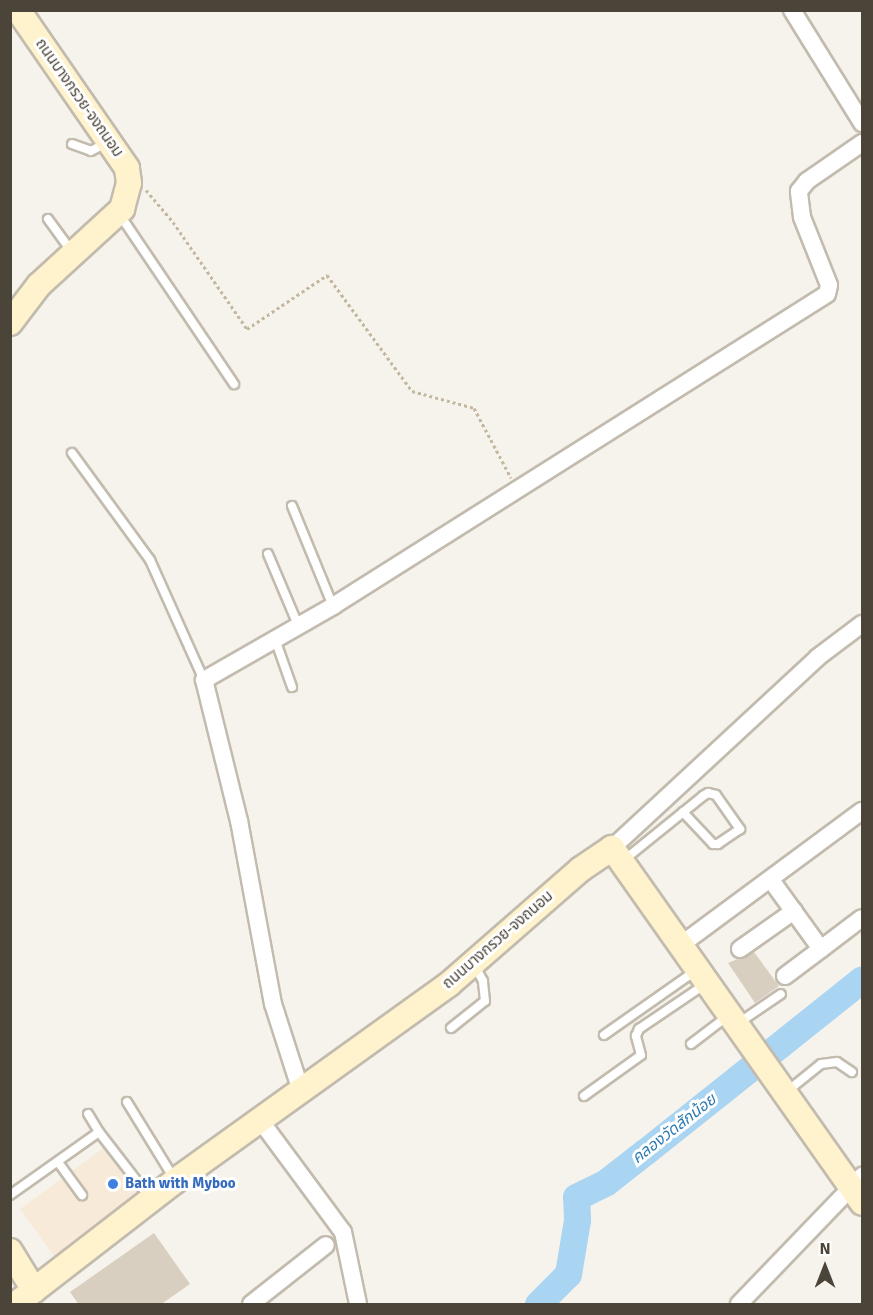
<!DOCTYPE html>
<html>
<head>
<meta charset="utf-8">
<style>
  body { margin:0 }
  #map { position:relative; width:873px; height:1315px; overflow:hidden; background:#f6f3ec; font-family:Signika,"Noto Sans Thai",sans-serif }
  div>[style] { position:absolute }
  .commercial>* { inset:0; background:#f7ead8 }
  .river>* { height:27px; margin:-13.5px; padding:0 13.5px; transform-origin:13.5px; border-radius:13.5px; background:#a9d4f2 }
  .building>* { inset:0; background:#d8cfc1 }
  .path>* { height:3px; margin-top:-1.5px; transform-origin:0; background:repeating-linear-gradient(90deg,#c4b79f 0 3px,transparent 0 6px) }
  .roads { filter:drop-shadow(2px 0 #c2bbae) drop-shadow(-2px 0 #c2bbae) drop-shadow(0 2px #c2bbae) drop-shadow(0 -2px #c2bbae) }
  .lane>* { height:8px; margin:-4px; padding:0 4px; transform-origin:4px; border-radius:4px; background:#fff }
  .street>* { height:16px; margin:-8px; padding:0 8px; transform-origin:8px; border-radius:8px; background:#fff }
  .secondary>* { height:24px; margin:-12px; padding:0 12px; transform-origin:12px; border-radius:12px; background:#fff3cd }
  .dots>* { width:16px; height:16px; translate:-50% -50%; box-sizing:border-box; border:3px solid #fff; border-radius:50% }
  span { translate:-50% -50%; white-space:nowrap; text-align:center; line-height:1.15; -webkit-text-stroke:6px #fff; paint-order:stroke }
  .street-label { font-size:15px; color:#4b4439 }
  .shop-label { font-size:15px; color:#366cbe; font-weight:700 }
  .left { translate:0 -50%; text-align:left }
  .water-label { font-size:16px; color:#2e7ab2; font-style:italic }
  .frame { position:absolute; inset:0; border:12px solid #4b4439; pointer-events:none }
  .north { position:absolute; left:795px; top:1237px; width:60px; height:60px; -webkit-text-stroke:4px #fff; paint-order:stroke; rotate:0deg; font-size:16px; font-weight:700; line-height:24px; text-align:center; color:#4b4439 }
  .north::after { content:''; display:block; margin:auto; width:21px; height:27px; background:#4b4439; clip-path:polygon(50% 0,100% 100%,50% 72%,0 100%) }
</style>
</head>
<body>
<div id="map">
  <div class="commercial">
    <div style="clip-path:polygon(105px 1147px,145px 1195px,56px 1259px,20px 1209px)"></div>
  </div>
  <div class="river">
    <div style="left:538px;top:1304px;width:42px;rotate:-45deg"></div>
    <div style="left:568px;top:1274px;width:55px;rotate:-80.5deg"></div>
    <div style="left:577px;top:1220px;width:23px;rotate:-92deg"></div>
    <div style="left:576px;top:1197px;width:32px;rotate:-26deg"></div>
    <div style="left:605px;top:1183px;width:52px;rotate:-38deg"></div>
    <div style="left:646px;top:1151px;width:276px;rotate:-38.5deg"></div>
  </div>
  <div class="building">
    <div style="clip-path:polygon(754px 952px,779px 986px,755px 1003px,728px 963px)"></div>
    <div style="clip-path:polygon(154px 1233px,190px 1284px,160px 1305px,79px 1305px,70px 1292px)"></div>
  </div>
  <div class="path">
    <div style="left:146px;top:190px;width:42px;rotate:49.8deg"></div>
    <div style="left:173px;top:222px;width:130px;rotate:55.3deg"></div>
    <div style="left:247px;top:329px;width:97px;rotate:-34deg"></div>
    <div style="left:327px;top:275px;width:144px;rotate:53.8deg"></div>
    <div style="left:412px;top:391px;width:64px;rotate:15.3deg"></div>
    <div style="left:474px;top:408px;width:79px;rotate:62.1deg"></div>
  </div>
  <div class="roads">
    <div class="lane">
      <div style="left:72px;top:144px;width:20px;rotate:20deg"></div>
      <div style="left:91px;top:151px;width:19px;rotate:-28deg"></div>
      <div style="left:120px;top:215px;width:204px;rotate:56deg"></div>
      <div style="left:48px;top:219px;width:41px;rotate:54deg"></div>
      <div style="left:72px;top:453px;width:132px;rotate:53.9deg"></div>
      <div style="left:150px;top:560px;width:132px;rotate:65.8deg"></div>
      <div style="left:292px;top:506px;width:108px;rotate:67.7deg"></div>
      <div style="left:268px;top:554px;width:77px;rotate:67.1deg"></div>
      <div style="left:275px;top:639px;width:51px;rotate:70.5deg"></div>
      <div style="left:624px;top:860px;width:102px;rotate:-39deg"></div>
      <div style="left:703px;top:796px;width:6px;rotate:-31deg"></div>
      <div style="left:708px;top:793px;width:8px;rotate:14deg"></div>
      <div style="left:716px;top:795px;width:42px;rotate:54.8deg"></div>
      <div style="left:740px;top:829px;width:27px;rotate:146deg"></div>
      <div style="left:718px;top:844px;width:5px;rotate:180deg"></div>
      <div style="left:713px;top:844px;width:44px;rotate:-133.2deg"></div>
      <div style="left:737px;top:1024px;width:53px;rotate:-34.3deg"></div>
      <div style="left:451px;top:1028px;width:43px;rotate:-38.5deg"></div>
      <div style="left:485px;top:1001px;width:20px;rotate:-96deg"></div>
      <div style="left:483px;top:981px;width:18px;rotate:-119deg"></div>
      <div style="left:604px;top:1035px;width:111px;rotate:-35.1deg"></div>
      <div style="left:691px;top:1044px;width:48px;rotate:-37.3deg"></div>
      <div style="left:785px;top:1093px;width:46px;rotate:-38.9deg"></div>
      <div style="left:821px;top:1064px;width:16px;rotate:-7deg"></div>
      <div style="left:837px;top:1062px;width:18px;rotate:34deg"></div>
      <div style="left:584px;top:1096px;width:70px;rotate:-35.7deg"></div>
      <div style="left:641px;top:1055px;width:20px;rotate:-105deg"></div>
      <div style="left:636px;top:1036px;width:8px;rotate:-67deg"></div>
      <div style="left:639px;top:1029px;width:78px;rotate:-34.1deg"></div>
      <div style="left:127px;top:1102px;width:92px;rotate:58.4deg"></div>
      <div style="left:99px;top:1132px;width:83px;rotate:52.3deg"></div>
      <div style="left:58px;top:1162px;width:41px;rotate:54deg"></div>
      <div style="left:10px;top:1195px;width:109px;rotate:-35.3deg"></div>
      <div style="left:99px;top:1132px;width:21px;rotate:-121deg"></div>
    </div>
    <div class="street">
      <div style="left:792px;top:10px;width:133px;rotate:58.2deg"></div>
      <div style="left:612px;top:848px;width:281px;rotate:-42.8deg"></div>
      <div style="left:818px;top:657px;width:55px;rotate:-36.9deg"></div>
      <div style="left:771px;top:880px;width:85px;rotate:54.1deg"></div>
      <div style="left:821px;top:949px;width:51px;rotate:-37.1deg"></div>
      <div style="left:682px;top:944px;width:224px;rotate:-36.5deg"></div>
      <div style="left:740px;top:949px;width:66px;rotate:-35.1deg"></div>
      <div style="left:785px;top:976px;width:45px;rotate:-36.9deg"></div>
      <div style="left:301px;top:1091px;width:91px;rotate:-107.8deg"></div>
      <div style="left:273px;top:1004px;width:186px;rotate:-100.5deg"></div>
      <div style="left:239px;top:821px;width:145px;rotate:-103.9deg"></div>
      <div style="left:204px;top:680px;width:149px;rotate:-29.8deg"></div>
      <div style="left:333px;top:606px;width:584px;rotate:-32.28deg"></div>
      <div style="left:827px;top:294px;width:9px;rotate:-77deg"></div>
      <div style="left:829px;top:285px;width:73px;rotate:-111.7deg"></div>
      <div style="left:802px;top:217px;width:26px;rotate:-97deg"></div>
      <div style="left:799px;top:191px;width:13px;rotate:-51deg"></div>
      <div style="left:807px;top:181px;width:67px;rotate:-34.6deg"></div>
      <div style="left:260px;top:1120px;width:139px;rotate:53.5deg"></div>
      <div style="left:343px;top:1232px;width:74px;rotate:78.2deg"></div>
      <div style="left:251px;top:1304px;width:95px;rotate:-38.2deg"></div>
      <div style="left:739px;top:1304px;width:178px;rotate:-46.1deg"></div>
    </div>
    <div class="secondary">
      <div style="left:10px;top:323px;width:48px;rotate:-52.7deg"></div>
      <div style="left:39px;top:285px;width:113px;rotate:-42.5deg"></div>
      <div style="left:122px;top:209px;width:27px;rotate:-75deg"></div>
      <div style="left:129px;top:183px;width:15px;rotate:-98deg"></div>
      <div style="left:127px;top:168px;width:192px;rotate:-124.6deg"></div>
      <div style="left:10px;top:1251px;width:46px;rotate:58.4deg"></div>
      <div style="left:16px;top:1304px;width:201px;rotate:-37.7deg"></div>
      <div style="left:175px;top:1181px;width:336px;rotate:-35.7deg"></div>
      <div style="left:448px;top:985px;width:176px;rotate:-41.1deg"></div>
      <div style="left:581px;top:869px;width:37px;rotate:-34deg"></div>
      <div style="left:612px;top:848px;width:434px;rotate:54.8deg"></div>
    </div>
  </div>
  <div class="dots">
    <div style="left:113px;top:1184px;background:#3f7fe0"></div>
  </div>
  <div class="street-label">
    <span style="left:79px;top:98px;rotate:55deg">ถนนบางกรวย-จงถนอม</span>
    <span style="left:498px;top:940px;rotate:-41deg">ถนนบางกรวย-จงถนอม</span>
  </div>
  <div class="shop-label">
    <span class="left" style="left:125px;top:1184px">Bath with Myboo</span>
  </div>
  <div class="water-label">
    <span style="left:674px;top:1129px;rotate:-38deg">คลองวัดสักน้อย</span>
  </div>
  <div class="frame"></div>
  <div class="north">N</div>
</div>
</body>
</html>
